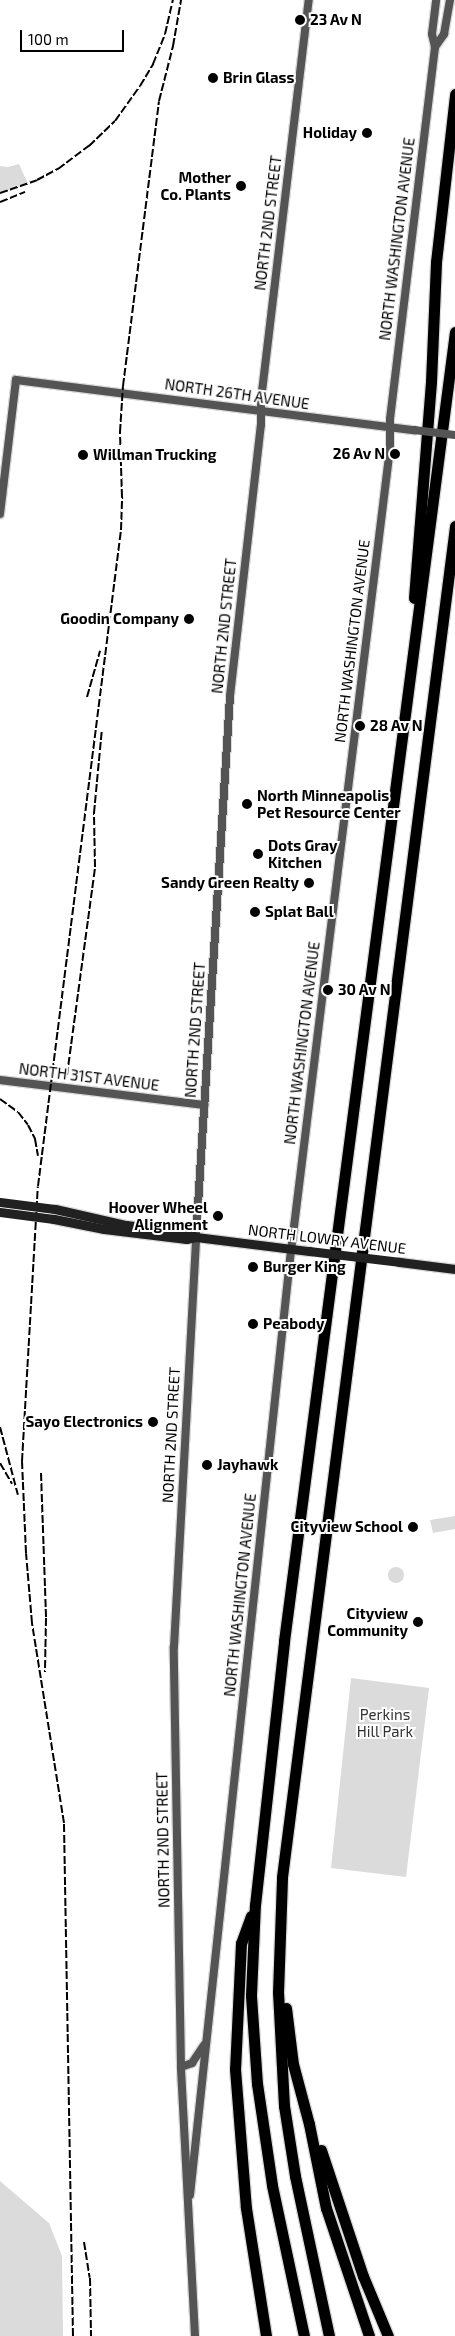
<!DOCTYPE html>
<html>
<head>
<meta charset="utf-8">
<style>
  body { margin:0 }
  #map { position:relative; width:455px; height:2336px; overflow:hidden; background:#fff; font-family:"Exo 2",sans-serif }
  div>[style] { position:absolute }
  .green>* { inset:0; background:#dbdbdb }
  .round { border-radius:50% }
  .roads { filter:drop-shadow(1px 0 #dbdbdb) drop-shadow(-1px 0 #dbdbdb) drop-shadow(0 1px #dbdbdb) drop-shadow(0 -1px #dbdbdb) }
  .tertiary>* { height:8px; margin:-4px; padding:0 4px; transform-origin:4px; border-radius:4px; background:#545454 }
  .secondary>* { height:9px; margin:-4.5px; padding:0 4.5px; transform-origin:4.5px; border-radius:4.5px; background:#212121 }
  .motorway>* { height:11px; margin:-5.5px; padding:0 5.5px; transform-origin:5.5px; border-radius:5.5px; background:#000 }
  .rail>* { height:2px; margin-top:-1px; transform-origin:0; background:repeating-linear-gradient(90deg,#000 0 8px,transparent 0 10.5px) }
  .tertiary-bridge>* { height:8px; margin:-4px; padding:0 4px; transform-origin:4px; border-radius:4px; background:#545454 }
  .secondary-bridge>* { height:9px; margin:-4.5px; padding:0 4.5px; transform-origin:4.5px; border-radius:4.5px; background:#212121 }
  .dots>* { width:14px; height:14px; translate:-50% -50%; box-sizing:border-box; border:2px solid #fff; border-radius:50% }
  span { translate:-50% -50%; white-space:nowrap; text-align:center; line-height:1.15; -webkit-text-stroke:4px #fff; paint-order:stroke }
  .poi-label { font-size:15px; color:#000; font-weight:700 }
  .left { translate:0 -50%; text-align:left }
  .right { translate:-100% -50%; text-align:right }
  .street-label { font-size:15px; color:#000 }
  .park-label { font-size:15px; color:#323232 }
  .scale { position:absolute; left:20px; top:30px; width:104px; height:22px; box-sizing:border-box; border:2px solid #000; border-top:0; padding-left:6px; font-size:15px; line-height:18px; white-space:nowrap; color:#000; -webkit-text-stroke:4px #fff; paint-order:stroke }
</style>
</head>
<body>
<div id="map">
  <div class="green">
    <div style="clip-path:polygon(19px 164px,28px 184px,0 193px,0 166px,8px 167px)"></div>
    <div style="clip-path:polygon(455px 1516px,455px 1529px,433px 1533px,430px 1520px)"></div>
    <div class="round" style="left:388px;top:1567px;width:16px;height:16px"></div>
    <div style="clip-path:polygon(351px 1678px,429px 1688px,406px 1877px,331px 1868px)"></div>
    <div style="clip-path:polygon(0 2181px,49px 2223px,62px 2256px,63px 2336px,0 2336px)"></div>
  </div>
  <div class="roads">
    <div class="tertiary">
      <div style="left:435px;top:47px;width:16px;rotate:-55deg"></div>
      <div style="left:444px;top:34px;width:35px;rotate:-80deg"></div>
      <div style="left:0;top:514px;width:135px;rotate:-83.2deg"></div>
      <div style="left:16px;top:380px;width:401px;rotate:7.2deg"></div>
      <div style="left:0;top:1080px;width:206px;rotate:7deg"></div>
      <div style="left:181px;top:2067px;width:12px;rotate:-20deg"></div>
      <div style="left:192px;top:2063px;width:22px;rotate:-56deg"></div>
      <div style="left:190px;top:2195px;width:941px;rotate:-83.9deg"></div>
      <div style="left:290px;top:1259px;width:817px;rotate:-82.97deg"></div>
      <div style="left:390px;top:448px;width:29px;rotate:-90deg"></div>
      <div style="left:390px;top:419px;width:375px;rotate:-83.1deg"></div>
      <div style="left:435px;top:47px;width:13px;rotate:-103deg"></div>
      <div style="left:432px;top:34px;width:34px;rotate:-83deg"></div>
      <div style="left:195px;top:2336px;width:269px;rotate:-93deg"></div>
      <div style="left:181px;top:2067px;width:420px;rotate:-91deg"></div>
      <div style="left:174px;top:1647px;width:411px;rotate:-86.9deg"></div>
      <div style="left:196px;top:1237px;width:542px;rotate:-86.4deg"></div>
      <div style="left:230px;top:696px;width:273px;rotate:-83.5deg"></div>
      <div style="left:261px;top:425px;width:25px;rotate:-90deg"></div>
      <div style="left:261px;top:400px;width:403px;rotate:-83.2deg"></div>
    </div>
    <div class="secondary">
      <div style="left:55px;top:1209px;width:73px;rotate:12.7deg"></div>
      <div style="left:126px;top:1225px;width:60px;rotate:6.7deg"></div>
      <div style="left:186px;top:1232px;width:11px;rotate:27deg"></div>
      <div style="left:196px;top:1237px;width:114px;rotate:7.1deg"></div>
      <div style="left:54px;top:1219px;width:51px;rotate:11.3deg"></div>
      <div style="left:104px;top:1229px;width:83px;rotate:7deg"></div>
      <div style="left:186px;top:1239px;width:10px;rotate:-11deg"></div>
      <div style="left:400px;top:1262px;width:55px;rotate:7.3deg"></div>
    </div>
    <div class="motorway">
      <div style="left:414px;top:598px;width:217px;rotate:-85.5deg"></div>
      <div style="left:431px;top:382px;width:120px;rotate:-87.6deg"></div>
      <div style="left:436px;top:262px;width:169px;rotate:-83.5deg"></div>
      <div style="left:251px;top:1916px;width:29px;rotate:110deg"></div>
      <div style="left:241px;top:1943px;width:126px;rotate:92.7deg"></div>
      <div style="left:235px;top:2069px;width:139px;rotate:85.5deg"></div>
      <div style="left:246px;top:2208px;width:130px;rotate:81.1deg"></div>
      <div style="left:286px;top:2008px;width:56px;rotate:82.9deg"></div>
      <div style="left:293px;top:2064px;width:62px;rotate:75.1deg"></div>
      <div style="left:309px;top:2124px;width:86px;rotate:78.6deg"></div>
      <div style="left:326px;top:2208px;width:135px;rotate:71.4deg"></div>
      <div style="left:321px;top:2150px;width:133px;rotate:71.6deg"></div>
      <div style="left:363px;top:2276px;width:65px;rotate:67.4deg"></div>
      <div style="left:304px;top:2336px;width:154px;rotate:-102deg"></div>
      <div style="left:272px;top:2185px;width:102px;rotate:-98.4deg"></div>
      <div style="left:257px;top:2084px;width:89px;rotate:-93.9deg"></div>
      <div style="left:251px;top:1995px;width:90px;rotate:-87.5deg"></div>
      <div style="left:255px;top:1905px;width:266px;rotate:-83.7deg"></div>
      <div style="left:284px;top:1641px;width:1320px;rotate:-82.56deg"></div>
      <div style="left:329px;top:2336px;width:164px;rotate:-102deg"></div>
      <div style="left:295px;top:2176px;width:71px;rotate:-98.9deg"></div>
      <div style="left:284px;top:2106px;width:113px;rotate:-93deg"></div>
      <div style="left:278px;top:1993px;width:116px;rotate:-88deg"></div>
      <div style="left:282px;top:1877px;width:1362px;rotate:-82.7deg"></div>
    </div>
  </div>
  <div class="rail">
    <div style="left:0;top:193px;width:39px;rotate:-19deg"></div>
    <div style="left:37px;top:180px;width:24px;rotate:-28deg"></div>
    <div style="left:58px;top:169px;width:39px;rotate:-37deg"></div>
    <div style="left:89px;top:146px;width:36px;rotate:-44deg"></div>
    <div style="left:115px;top:121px;width:43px;rotate:-54.5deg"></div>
    <div style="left:140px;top:86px;width:26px;rotate:-59deg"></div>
    <div style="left:153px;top:64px;width:32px;rotate:-68deg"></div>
    <div style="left:165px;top:34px;width:35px;rotate:-77deg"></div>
    <div style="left:0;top:202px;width:27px;rotate:-22deg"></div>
    <div style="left:87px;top:697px;width:48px;rotate:-74.2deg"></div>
    <div style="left:67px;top:1075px;width:210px;rotate:-82.3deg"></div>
    <div style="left:95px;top:867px;width:54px;rotate:-91.1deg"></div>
    <div style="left:94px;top:813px;width:84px;rotate:-84.6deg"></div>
    <div style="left:0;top:1099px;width:22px;rotate:36deg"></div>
    <div style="left:18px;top:1112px;width:16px;rotate:52deg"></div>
    <div style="left:28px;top:1125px;width:16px;rotate:63deg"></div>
    <div style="left:35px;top:1139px;width:17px;rotate:80deg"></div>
    <div style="left:0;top:1427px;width:70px;rotate:75.2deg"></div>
    <div style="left:0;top:1463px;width:24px;rotate:60deg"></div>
    <div style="left:41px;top:1473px;width:145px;rotate:88deg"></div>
    <div style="left:46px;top:1618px;width:54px;rotate:91.1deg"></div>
    <div style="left:84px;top:2242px;width:36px;rotate:81deg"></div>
    <div style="left:90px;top:2278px;width:58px;rotate:89deg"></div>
    <div style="left:73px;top:2336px;width:513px;rotate:-91.01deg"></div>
    <div style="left:64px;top:1823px;width:203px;rotate:-99.1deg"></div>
    <div style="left:32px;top:1623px;width:70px;rotate:-94.9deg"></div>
    <div style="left:26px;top:1553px;width:92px;rotate:-92.5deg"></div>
    <div style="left:22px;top:1461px;width:275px;rotate:-86.7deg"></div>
    <div style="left:38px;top:1186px;width:661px;rotate:-82.79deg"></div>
    <div style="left:121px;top:530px;width:33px;rotate:-88deg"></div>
    <div style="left:122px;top:497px;width:65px;rotate:-91.8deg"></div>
    <div style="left:120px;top:432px;width:46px;rotate:-86.3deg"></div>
    <div style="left:123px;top:386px;width:287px;rotate:-82.8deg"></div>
    <div style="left:159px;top:101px;width:57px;rotate:-75.7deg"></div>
    <div style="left:173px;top:46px;width:47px;rotate:-80.1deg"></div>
  </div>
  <div class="tertiary-bridge">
    <div style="left:414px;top:430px;width:41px;rotate:7deg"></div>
  </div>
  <div class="secondary-bridge">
    <div style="left:0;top:1202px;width:55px;rotate:7.3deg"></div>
    <div style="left:0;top:1212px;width:54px;rotate:7.4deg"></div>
    <div style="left:309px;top:1251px;width:92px;rotate:6.9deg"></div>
  </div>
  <div class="dots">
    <div style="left:300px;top:20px;background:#000"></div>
    <div style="left:213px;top:78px;background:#000"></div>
    <div style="left:367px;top:133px;background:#000"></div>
    <div style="left:241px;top:186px;background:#000"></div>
    <div style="left:395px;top:454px;background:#000"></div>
    <div style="left:83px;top:455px;background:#000"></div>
    <div style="left:189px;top:619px;background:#000"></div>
    <div style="left:360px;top:726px;background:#000"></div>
    <div style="left:247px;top:804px;background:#000"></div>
    <div style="left:258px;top:854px;background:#000"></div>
    <div style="left:309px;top:883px;background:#000"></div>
    <div style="left:255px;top:912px;background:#000"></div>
    <div style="left:328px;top:990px;background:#000"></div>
    <div style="left:218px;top:1216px;background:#000"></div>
    <div style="left:253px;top:1267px;background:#000"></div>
    <div style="left:253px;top:1324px;background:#000"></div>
    <div style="left:153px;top:1422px;background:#000"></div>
    <div style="left:207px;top:1465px;background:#000"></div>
    <div style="left:413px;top:1527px;background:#000"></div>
    <div style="left:418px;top:1622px;background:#000"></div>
  </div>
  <div class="poi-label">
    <span class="left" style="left:310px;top:20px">23 Av N</span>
    <span class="left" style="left:223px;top:78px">Brin Glass</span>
    <span class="right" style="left:357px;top:133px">Holiday</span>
    <span class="right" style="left:231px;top:186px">Mother<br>Co. Plants</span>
    <span class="right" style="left:385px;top:454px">26 Av N</span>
    <span class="left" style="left:93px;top:455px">Willman Trucking</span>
    <span class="right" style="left:179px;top:619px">Goodin Company</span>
    <span class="left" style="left:370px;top:726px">28 Av N</span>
    <span class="left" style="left:257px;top:804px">North Minneapolis<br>Pet Resource Center</span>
    <span class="left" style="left:268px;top:854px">Dots Gray<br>Kitchen</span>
    <span class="right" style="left:299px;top:883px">Sandy Green Realty</span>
    <span class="left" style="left:265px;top:912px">Splat Ball</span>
    <span class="left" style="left:338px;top:990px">30 Av N</span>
    <span class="right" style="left:208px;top:1216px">Hoover Wheel<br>Alignment</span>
    <span class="left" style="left:263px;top:1267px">Burger King</span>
    <span class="left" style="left:263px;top:1324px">Peabody</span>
    <span class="right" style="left:143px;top:1422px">Sayo Electronics</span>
    <span class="left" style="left:217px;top:1465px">Jayhawk</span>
    <span class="right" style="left:403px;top:1527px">Cityview School</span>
    <span class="right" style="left:408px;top:1622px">Cityview<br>Community</span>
  </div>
  <div class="street-label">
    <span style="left:268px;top:223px;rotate:-83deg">NORTH 2ND STREET</span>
    <span style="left:397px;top:239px;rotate:-83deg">NORTH WASHINGTON AVENUE</span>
    <span style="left:237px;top:394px;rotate:8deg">NORTH 26TH AVENUE</span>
    <span style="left:224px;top:626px;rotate:-84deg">NORTH 2ND STREET</span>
    <span style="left:352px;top:641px;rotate:-83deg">NORTH WASHINGTON AVENUE</span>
    <span style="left:195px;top:1030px;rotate:-86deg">NORTH 2ND STREET</span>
    <span style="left:302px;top:1043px;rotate:-83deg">NORTH WASHINGTON AVENUE</span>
    <span style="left:89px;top:1077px;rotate:7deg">NORTH 31ST AVENUE</span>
    <span style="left:327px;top:1239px;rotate:7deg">NORTH LOWRY AVENUE</span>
    <span style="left:171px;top:1435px;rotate:-87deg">NORTH 2ND STREET</span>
    <span style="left:240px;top:1595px;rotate:-84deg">NORTH WASHINGTON AVENUE</span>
    <span style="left:163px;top:1840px;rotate:-91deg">NORTH 2ND STREET</span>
  </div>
  <div class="park-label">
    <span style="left:385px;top:1723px">Perkins<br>Hill Park</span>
  </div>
  <div class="scale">100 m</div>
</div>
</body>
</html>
